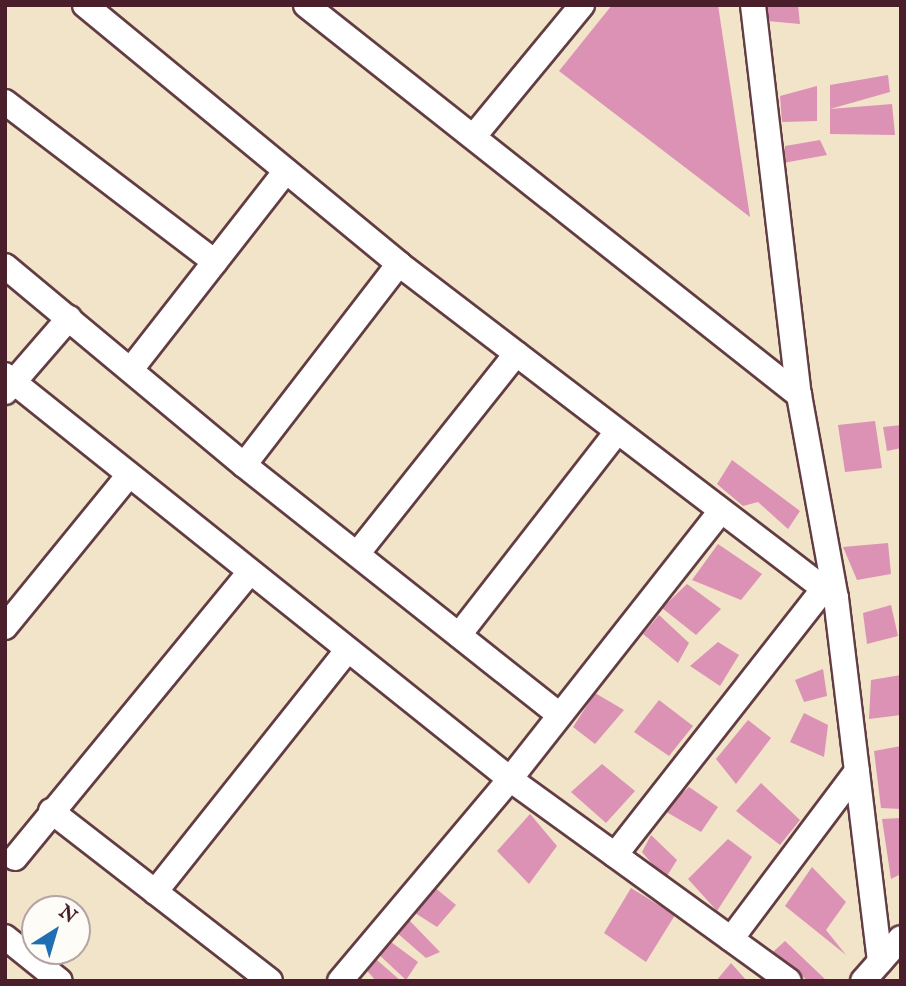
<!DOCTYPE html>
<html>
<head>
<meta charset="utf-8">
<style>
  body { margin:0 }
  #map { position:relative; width:906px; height:986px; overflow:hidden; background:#f1e4c9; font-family:"IM FELL English",serif }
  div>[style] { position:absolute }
  .building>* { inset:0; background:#db92b4 }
  .roads { filter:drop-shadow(2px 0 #633d43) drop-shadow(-2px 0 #633d43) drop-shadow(0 2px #633d43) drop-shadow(0 -2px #633d43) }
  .street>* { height:24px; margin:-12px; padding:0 12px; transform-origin:12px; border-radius:12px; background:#fff }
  span { translate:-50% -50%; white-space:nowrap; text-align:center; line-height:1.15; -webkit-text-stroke:6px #fdfcf7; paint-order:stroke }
  .frame { position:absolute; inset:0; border:7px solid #4a1f2b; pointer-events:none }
  .north { position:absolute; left:21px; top:895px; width:70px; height:70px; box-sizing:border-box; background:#fdfcf7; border:2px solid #b5a4a5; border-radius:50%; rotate:37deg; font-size:19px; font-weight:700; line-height:28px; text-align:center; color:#4a1f2b }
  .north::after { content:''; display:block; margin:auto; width:24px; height:32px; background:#1f6fb2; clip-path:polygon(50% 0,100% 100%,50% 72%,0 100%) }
</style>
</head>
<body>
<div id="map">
  <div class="building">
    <div style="clip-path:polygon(612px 5px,718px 5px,750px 217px,559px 71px)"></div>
    <div style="clip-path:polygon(767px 5px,798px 5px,800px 24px,767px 21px)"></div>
    <div style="clip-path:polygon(888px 75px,890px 92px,830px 109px,892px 104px,895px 135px,830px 134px,830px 85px)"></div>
    <div style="clip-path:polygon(817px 86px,817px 121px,782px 122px,780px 96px)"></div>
    <div style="clip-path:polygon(820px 140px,827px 155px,783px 163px,785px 146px)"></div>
    <div style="clip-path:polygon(875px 421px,882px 468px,845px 472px,838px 425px)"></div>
    <div style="clip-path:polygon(901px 425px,901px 448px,887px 451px,883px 427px)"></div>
    <div style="clip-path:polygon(732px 460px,800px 511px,788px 529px,758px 502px,743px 506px,717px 484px)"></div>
    <div style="clip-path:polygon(888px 543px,891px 574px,857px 580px,843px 547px)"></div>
    <div style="clip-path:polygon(718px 544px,762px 574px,741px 600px,692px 580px)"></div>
    <div style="clip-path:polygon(687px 584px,721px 609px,696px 635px,662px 608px)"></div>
    <div style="clip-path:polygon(891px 605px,898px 636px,867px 644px,863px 613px)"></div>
    <div style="clip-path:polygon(659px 615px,689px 643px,678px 663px,643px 634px)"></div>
    <div style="clip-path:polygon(718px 642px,739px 655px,720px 686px,690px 666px)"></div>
    <div style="clip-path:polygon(823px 669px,827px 696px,804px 702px,795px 680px)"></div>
    <div style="clip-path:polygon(901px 675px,901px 715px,869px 719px,871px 680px)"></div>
    <div style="clip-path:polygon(595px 693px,624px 710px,595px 744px,573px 727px)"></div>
    <div style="clip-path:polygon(659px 700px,693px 726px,669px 756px,634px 732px)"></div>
    <div style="clip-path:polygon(804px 713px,828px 725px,824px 757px,790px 742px)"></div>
    <div style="clip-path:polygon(748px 720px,771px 738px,736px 784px,716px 759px)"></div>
    <div style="clip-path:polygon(901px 746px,901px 809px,881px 808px,874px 751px)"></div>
    <div style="clip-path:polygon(602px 764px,635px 791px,606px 823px,571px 792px)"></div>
    <div style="clip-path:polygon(761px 783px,800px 820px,780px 845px,736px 811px)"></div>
    <div style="clip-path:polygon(689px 787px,718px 807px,701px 832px,663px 810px)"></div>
    <div style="clip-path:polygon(530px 814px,557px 846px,529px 884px,497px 851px)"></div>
    <div style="clip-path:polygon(901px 818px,901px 874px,891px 879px,882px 819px)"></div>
    <div style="clip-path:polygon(651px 835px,677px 860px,665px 879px,642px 852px)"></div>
    <div style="clip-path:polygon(728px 839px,752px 857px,717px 911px,688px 879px)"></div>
    <div style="clip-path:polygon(812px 867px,846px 902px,826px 930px,846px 955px,785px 906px)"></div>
    <div style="clip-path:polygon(434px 887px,456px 905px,437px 927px,412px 911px)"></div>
    <div style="clip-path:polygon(631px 888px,675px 915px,646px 962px,604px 933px)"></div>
    <div style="clip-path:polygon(408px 919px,440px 952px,426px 958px,396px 932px)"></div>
    <div style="clip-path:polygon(383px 936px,418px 962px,406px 980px,374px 950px)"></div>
    <div style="clip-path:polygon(785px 941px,827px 981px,808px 981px,773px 952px)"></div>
    <div style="clip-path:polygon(370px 954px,401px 981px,376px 981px,363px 966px)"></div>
    <div style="clip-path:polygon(731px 963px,747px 981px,716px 981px)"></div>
  </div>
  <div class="roads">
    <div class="street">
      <div style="left:85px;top:5px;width:407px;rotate:39.5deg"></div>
      <div style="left:399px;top:264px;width:550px;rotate:37.39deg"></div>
      <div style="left:306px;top:5px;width:629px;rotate:38.35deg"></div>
      <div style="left:753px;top:5px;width:393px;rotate:83.3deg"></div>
      <div style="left:799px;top:395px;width:206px;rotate:79.7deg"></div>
      <div style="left:836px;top:598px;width:366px;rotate:83.1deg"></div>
      <div style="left:5px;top:102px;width:264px;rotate:37.3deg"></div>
      <div style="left:474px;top:136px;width:170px;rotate:-50.5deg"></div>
      <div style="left:5px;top:266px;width:311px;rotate:39.8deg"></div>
      <div style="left:244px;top:465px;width:402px;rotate:38.4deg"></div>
      <div style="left:132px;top:368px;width:250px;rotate:-52deg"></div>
      <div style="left:5px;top:375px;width:647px;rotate:38.66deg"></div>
      <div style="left:510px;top:779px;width:344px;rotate:35.9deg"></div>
      <div style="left:5px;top:392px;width:98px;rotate:-49.1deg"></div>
      <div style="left:244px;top:465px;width:254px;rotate:-52.4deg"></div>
      <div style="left:357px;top:554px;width:256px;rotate:-51.5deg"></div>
      <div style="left:5px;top:627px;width:195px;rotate:-50.8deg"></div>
      <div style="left:459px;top:635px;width:257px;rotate:-52.1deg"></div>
      <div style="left:51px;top:811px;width:277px;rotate:37.8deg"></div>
      <div style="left:615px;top:855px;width:339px;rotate:-51.9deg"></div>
      <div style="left:15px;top:858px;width:370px;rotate:-50.6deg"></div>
      <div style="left:155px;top:892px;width:308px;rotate:-51.5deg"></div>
      <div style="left:5px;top:937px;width:70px;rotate:38.7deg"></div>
      <div style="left:731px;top:939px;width:210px;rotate:-53.1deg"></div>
      <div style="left:340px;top:981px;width:264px;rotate:-49.9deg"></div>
      <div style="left:510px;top:779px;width:340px;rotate:-51.8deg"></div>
      <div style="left:863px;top:981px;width:57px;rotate:-48.5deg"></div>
    </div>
  </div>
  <div class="frame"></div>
  <div class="north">N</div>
</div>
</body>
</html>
